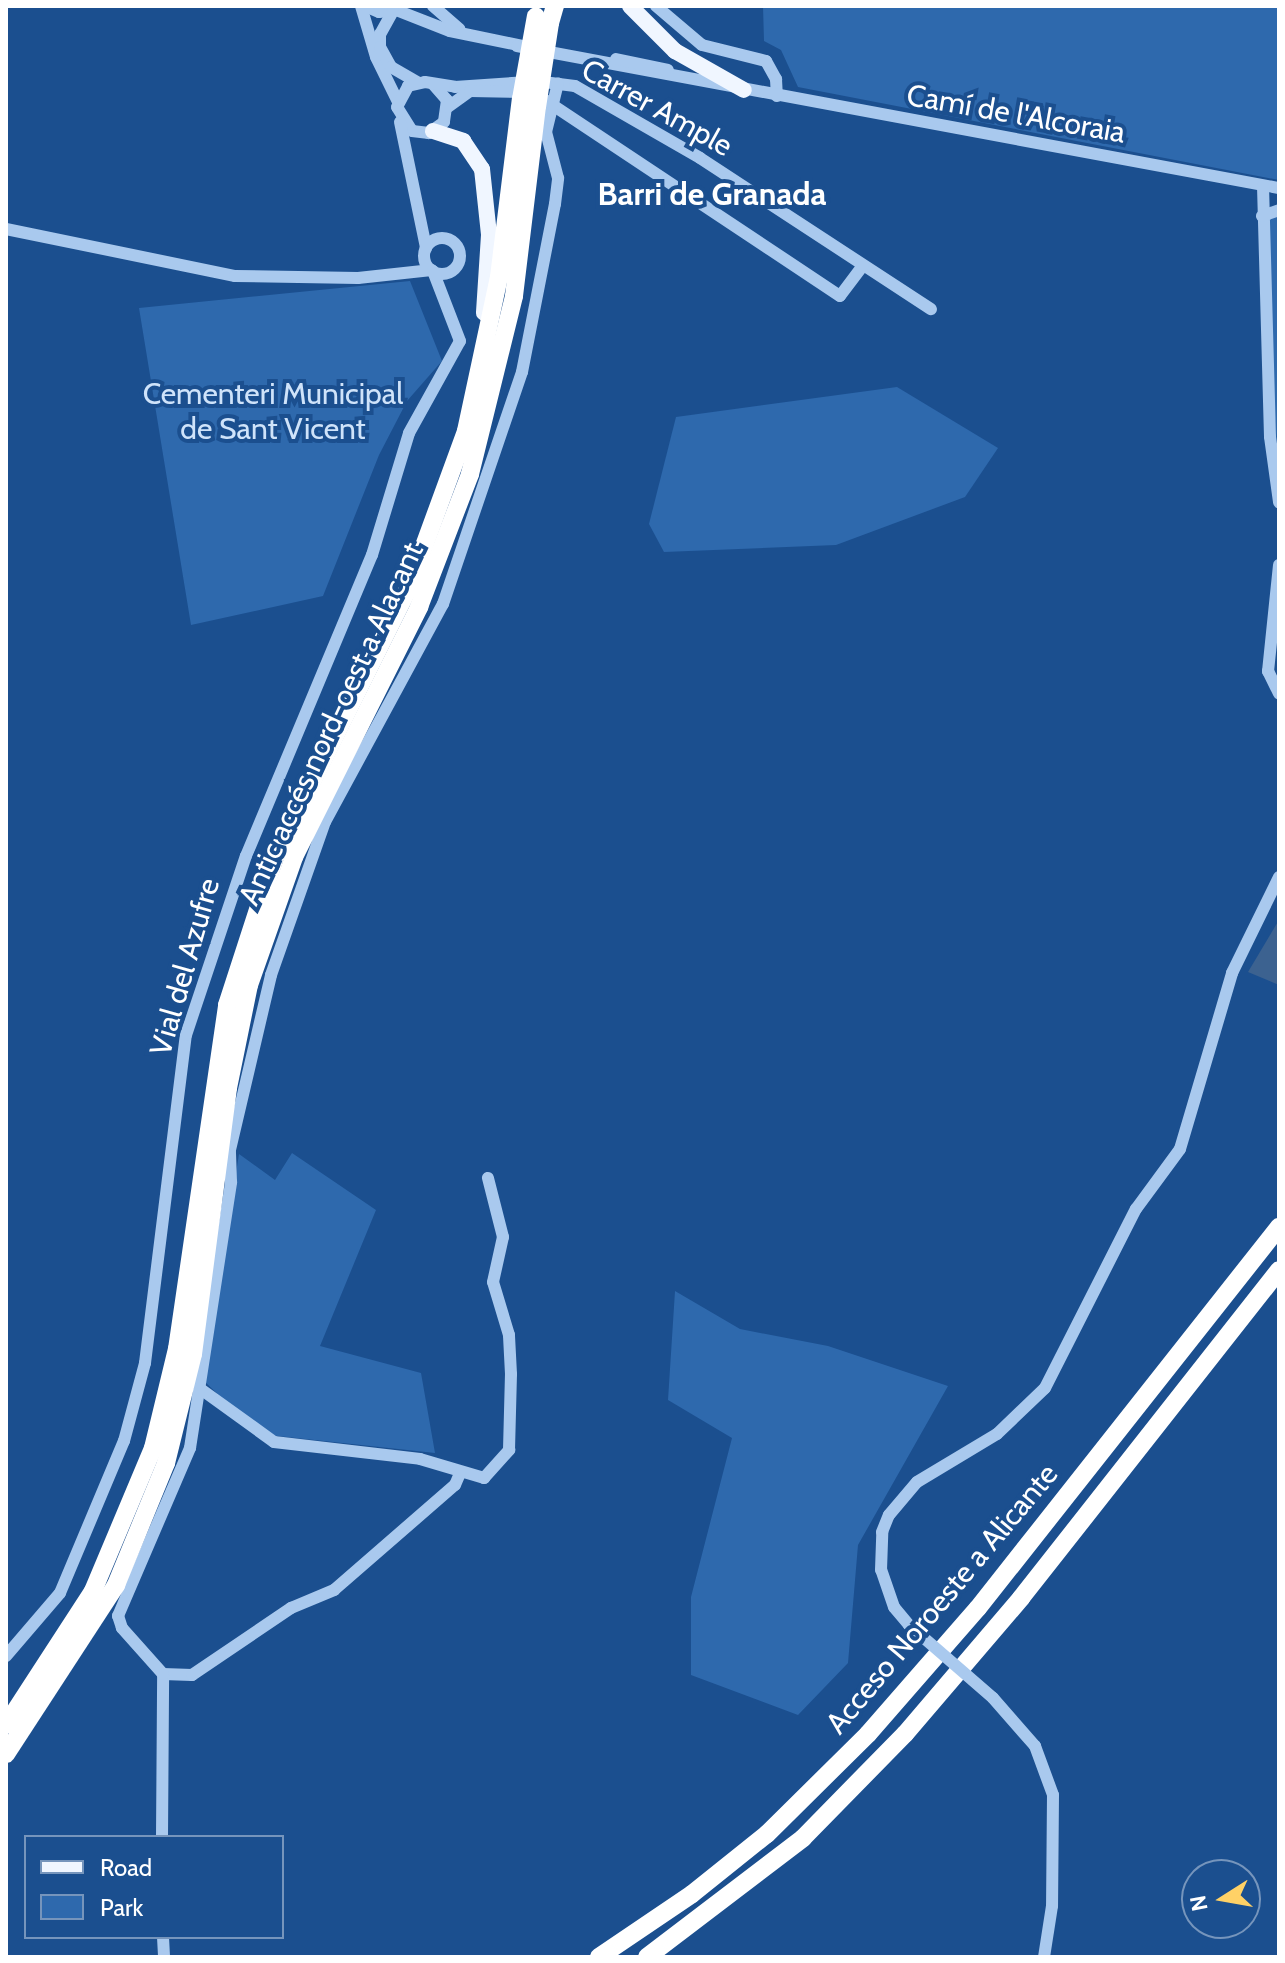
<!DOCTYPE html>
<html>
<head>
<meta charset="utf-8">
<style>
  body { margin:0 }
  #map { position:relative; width:1285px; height:1963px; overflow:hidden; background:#1b4f8f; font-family:Cabin,sans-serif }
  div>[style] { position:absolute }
  .green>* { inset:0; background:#2e69ad }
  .water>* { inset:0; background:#3c6290 }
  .minor>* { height:12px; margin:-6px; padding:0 6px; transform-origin:6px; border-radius:6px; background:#a9c9ee }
  .minor>.ring { margin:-6px; padding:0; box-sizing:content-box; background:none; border:12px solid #a9c9ee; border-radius:50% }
  .major>* { height:16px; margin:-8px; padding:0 8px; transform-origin:8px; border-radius:8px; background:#f0f6ff }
  .highway>* { height:18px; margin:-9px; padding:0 9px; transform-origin:9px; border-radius:9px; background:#fff }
  .minor-bridge>* { height:12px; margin:-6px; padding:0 6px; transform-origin:6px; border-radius:6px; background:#a9c9ee }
  .highway-bridge>* { height:18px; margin:-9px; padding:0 9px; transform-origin:9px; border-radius:9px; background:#fff }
  span { translate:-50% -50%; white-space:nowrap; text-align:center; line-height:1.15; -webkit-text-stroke:8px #1b4f8f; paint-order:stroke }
  .street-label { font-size:30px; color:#fff }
  .park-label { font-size:30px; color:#cfe3fa }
  .neighbourhood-label { font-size:32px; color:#fff; font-weight:700 }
  .frame { position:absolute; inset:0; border:8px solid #fff; pointer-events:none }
  .legend { position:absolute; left:24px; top:1835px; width:260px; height:104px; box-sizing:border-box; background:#1b4f8f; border:2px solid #7695bc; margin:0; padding:10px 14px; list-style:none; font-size:24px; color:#fff }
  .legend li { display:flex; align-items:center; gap:16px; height:40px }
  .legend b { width:40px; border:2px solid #7695bc }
  .north { position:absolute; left:1181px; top:1859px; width:80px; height:80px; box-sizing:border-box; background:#1b4f8f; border:2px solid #7695bc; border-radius:50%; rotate:259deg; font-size:22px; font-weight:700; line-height:32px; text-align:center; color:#fff }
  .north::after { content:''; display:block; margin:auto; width:28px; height:36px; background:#ffd166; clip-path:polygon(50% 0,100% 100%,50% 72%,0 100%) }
</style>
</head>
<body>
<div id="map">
  <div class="green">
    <div style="clip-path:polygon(763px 6px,1279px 6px,1279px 180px,798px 87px,781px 50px,764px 41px)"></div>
    <div style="clip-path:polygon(1279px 210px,1279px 480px,1262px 216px)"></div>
    <div style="clip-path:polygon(410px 281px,442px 361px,407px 401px,379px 455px,323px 596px,191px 625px,139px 308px)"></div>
    <div style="clip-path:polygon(897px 387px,998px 448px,965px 497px,836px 545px,664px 552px,649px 524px,676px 417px)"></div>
    <div style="clip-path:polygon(292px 1153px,376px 1210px,320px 1346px,421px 1373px,435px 1453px,259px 1434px,203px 1380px,239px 1154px,275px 1180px)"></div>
    <div style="clip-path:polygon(675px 1291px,740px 1329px,828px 1346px,948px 1386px,858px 1545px,848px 1663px,798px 1715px,691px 1675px,691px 1597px,732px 1438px,668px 1400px)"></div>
  </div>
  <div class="water">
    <div style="clip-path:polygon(1279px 920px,1279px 985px,1248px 972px)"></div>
  </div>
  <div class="minor">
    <div style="left:361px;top:6px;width:53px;rotate:73.6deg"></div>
    <div style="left:376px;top:57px;width:50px;rotate:63.9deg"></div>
    <div style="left:365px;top:6px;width:15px;rotate:23deg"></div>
    <div style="left:379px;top:12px;width:17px;rotate:-7deg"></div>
    <div style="left:433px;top:6px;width:35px;rotate:41deg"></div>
    <div style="left:656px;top:6px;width:60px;rotate:40.3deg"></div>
    <div style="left:702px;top:45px;width:66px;rotate:14deg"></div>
    <div style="left:766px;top:61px;width:21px;rotate:61deg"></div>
    <div style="left:776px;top:79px;width:17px;rotate:87deg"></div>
    <div style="left:396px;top:10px;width:58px;rotate:21.3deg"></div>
    <div style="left:450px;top:31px;width:75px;rotate:11.6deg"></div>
    <div style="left:393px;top:11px;width:26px;rotate:119deg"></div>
    <div style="left:380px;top:34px;width:13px;rotate:90deg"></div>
    <div style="left:380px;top:47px;width:23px;rotate:61deg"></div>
    <div style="left:391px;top:67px;width:30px;rotate:30deg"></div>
    <div style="left:517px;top:46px;width:775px;rotate:10.56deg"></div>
    <div style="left:616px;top:59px;width:53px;rotate:11.9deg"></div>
    <div style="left:551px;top:83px;width:24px;rotate:7deg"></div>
    <div style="left:575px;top:86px;width:144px;rotate:29.9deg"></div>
    <div style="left:700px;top:158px;width:276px;rotate:33.2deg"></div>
    <div style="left:433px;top:84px;width:21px;rotate:49deg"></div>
    <div style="left:447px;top:100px;width:22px;rotate:98deg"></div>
    <div style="left:444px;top:122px;width:19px;rotate:144deg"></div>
    <div style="left:429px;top:133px;width:17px;rotate:-173deg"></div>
    <div style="left:412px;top:131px;width:28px;rotate:-122deg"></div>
    <div style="left:397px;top:107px;width:24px;rotate:-62deg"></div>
    <div style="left:408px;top:86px;width:17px;rotate:-13deg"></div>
    <div style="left:425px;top:82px;width:30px;rotate:9deg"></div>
    <div style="left:455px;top:87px;width:73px;rotate:-3.9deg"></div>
    <div style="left:545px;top:100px;width:354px;rotate:33.6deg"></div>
    <div style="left:840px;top:296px;width:38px;rotate:-53deg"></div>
    <div style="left:448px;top:107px;width:27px;rotate:-36deg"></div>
    <div style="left:470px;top:91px;width:58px;rotate:1deg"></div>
    <div style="left:400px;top:122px;width:129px;rotate:78.3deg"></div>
    <div style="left:1263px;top:186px;width:251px;rotate:88.4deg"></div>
    <div style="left:1270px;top:437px;width:66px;rotate:82.1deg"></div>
    <div style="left:1262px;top:216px;width:18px;rotate:-19deg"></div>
    <div style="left:6px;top:229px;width:234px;rotate:11.6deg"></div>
    <div style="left:235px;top:276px;width:123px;rotate:0.9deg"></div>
    <div style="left:358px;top:278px;width:74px;rotate:-6.2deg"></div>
    <div class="ring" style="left:424px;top:238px;width:24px;height:24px"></div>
    <div style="left:1279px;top:565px;width:107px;rotate:95.9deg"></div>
    <div style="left:1268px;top:671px;width:25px;rotate:64deg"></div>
    <div style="left:202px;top:1390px;width:89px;rotate:35.8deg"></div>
    <div style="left:274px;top:1442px;width:147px;rotate:6.6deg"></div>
    <div style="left:420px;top:1459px;width:67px;rotate:16.5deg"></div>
    <div style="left:484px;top:1478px;width:38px;rotate:-48deg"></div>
    <div style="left:509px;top:1450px;width:76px;rotate:-88.5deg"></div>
    <div style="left:511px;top:1374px;width:39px;rotate:-93deg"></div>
    <div style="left:509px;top:1335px;width:55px;rotate:-106.8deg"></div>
    <div style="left:493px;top:1282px;width:46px;rotate:-77.5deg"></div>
    <div style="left:503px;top:1237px;width:61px;rotate:-104.3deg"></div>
    <div style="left:909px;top:1625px;width:23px;rotate:-130deg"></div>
    <div style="left:894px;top:1607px;width:39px;rotate:-109deg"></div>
    <div style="left:881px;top:1570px;width:38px;rotate:-88deg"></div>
    <div style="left:882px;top:1532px;width:18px;rotate:-68deg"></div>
    <div style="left:889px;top:1515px;width:43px;rotate:-49.7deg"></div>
    <div style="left:917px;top:1482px;width:93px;rotate:-31deg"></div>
    <div style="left:997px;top:1434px;width:66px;rotate:-43.8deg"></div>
    <div style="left:1045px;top:1388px;width:201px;rotate:-63.1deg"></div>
    <div style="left:1136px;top:1209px;width:74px;rotate:-53.7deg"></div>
    <div style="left:1180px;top:1149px;width:184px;rotate:-73.5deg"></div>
    <div style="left:1232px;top:973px;width:107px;rotate:-63.9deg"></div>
    <div style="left:6px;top:1656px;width:83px;rotate:-49.4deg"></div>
    <div style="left:60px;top:1593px;width:165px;rotate:-67.2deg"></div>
    <div style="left:124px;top:1441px;width:81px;rotate:-74.9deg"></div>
    <div style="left:145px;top:1363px;width:331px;rotate:-82.9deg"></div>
    <div style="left:186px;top:1035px;width:189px;rotate:-71.5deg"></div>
    <div style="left:246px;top:856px;width:326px;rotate:-67.3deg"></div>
    <div style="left:372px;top:555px;width:127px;rotate:-73.1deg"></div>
    <div style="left:409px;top:433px;width:105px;rotate:-61deg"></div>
    <div style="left:460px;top:341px;width:75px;rotate:-111.1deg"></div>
    <div style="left:163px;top:1674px;width:29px;rotate:2deg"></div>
    <div style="left:192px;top:1675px;width:120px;rotate:-34.1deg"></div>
    <div style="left:291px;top:1608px;width:47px;rotate:-22.7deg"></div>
    <div style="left:334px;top:1590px;width:160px;rotate:-41deg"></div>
    <div style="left:455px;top:1485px;width:13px;rotate:-67deg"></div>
    <div style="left:993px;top:1698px;width:64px;rotate:48.8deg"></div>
    <div style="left:1035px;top:1746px;width:52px;rotate:69.8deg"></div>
    <div style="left:1053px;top:1795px;width:111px;rotate:90.5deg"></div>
    <div style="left:1052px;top:1906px;width:52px;rotate:98.9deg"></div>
    <div style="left:162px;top:1837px;width:163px;rotate:-89.6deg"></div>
    <div style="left:163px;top:1674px;width:62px;rotate:-131.7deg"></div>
    <div style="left:122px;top:1628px;width:13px;rotate:-108deg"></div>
    <div style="left:118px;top:1616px;width:183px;rotate:-66.8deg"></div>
    <div style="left:190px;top:1448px;width:269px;rotate:-81.2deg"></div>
    <div style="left:231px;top:1182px;width:32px;rotate:-92deg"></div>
    <div style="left:230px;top:1150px;width:180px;rotate:-76.8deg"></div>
    <div style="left:271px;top:975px;width:162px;rotate:-70.6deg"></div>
    <div style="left:325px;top:822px;width:248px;rotate:-61.6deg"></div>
    <div style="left:443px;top:604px;width:245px;rotate:-71.2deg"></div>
    <div style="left:522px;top:372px;width:171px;rotate:-78.9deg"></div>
    <div style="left:555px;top:204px;width:26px;rotate:-83deg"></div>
    <div style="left:558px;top:178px;width:48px;rotate:-104.6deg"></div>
    <div style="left:546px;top:132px;width:50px;rotate:-76.2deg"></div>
    <div style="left:163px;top:1937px;width:20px;rotate:87deg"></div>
  </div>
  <div class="major">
    <div style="left:630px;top:6px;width:64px;rotate:45deg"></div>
    <div style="left:675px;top:51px;width:79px;rotate:29.5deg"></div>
    <div style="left:433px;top:131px;width:32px;rotate:18deg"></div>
    <div style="left:463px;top:141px;width:34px;rotate:56deg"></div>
    <div style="left:482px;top:169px;width:66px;rotate:83.9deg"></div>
    <div style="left:489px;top:235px;width:78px;rotate:93.7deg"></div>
  </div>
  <div class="highway">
    <div style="left:550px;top:23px;width:18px;rotate:-74deg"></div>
    <div style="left:6px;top:1725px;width:160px;rotate:-57deg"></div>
    <div style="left:93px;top:1591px;width:155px;rotate:-67.2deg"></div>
    <div style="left:153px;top:1448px;width:102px;rotate:-76.4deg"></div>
    <div style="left:177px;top:1349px;width:348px;rotate:-81.7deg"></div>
    <div style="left:227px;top:1005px;width:156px;rotate:-72deg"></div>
    <div style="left:275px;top:857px;width:301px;rotate:-63.6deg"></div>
    <div style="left:409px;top:587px;width:166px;rotate:-69.9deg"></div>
    <div style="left:466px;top:431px;width:157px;rotate:-77.9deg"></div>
    <div style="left:499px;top:277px;width:179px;rotate:-83deg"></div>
    <div style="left:6px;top:1754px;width:202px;rotate:-56.9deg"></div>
    <div style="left:116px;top:1585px;width:132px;rotate:-67.7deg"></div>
    <div style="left:166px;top:1463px;width:112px;rotate:-76.1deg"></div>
    <div style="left:193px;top:1354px;width:268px;rotate:-82.5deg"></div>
    <div style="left:228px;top:1088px;width:105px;rotate:-78.5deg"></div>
    <div style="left:249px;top:985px;width:136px;rotate:-70.6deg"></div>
    <div style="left:294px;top:857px;width:280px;rotate:-63.4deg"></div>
    <div style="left:419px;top:607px;width:142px;rotate:-69deg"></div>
    <div style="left:470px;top:474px;width:183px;rotate:-76.1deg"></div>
    <div style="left:514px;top:296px;width:190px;rotate:-83.1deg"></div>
    <div style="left:599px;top:1957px;width:112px;rotate:-34.1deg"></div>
    <div style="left:692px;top:1894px;width:96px;rotate:-38.7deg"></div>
    <div style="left:767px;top:1834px;width:142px;rotate:-44.7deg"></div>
    <div style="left:868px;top:1734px;width:167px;rotate:-48.9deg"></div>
    <div style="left:978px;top:1608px;width:486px;rotate:-51.7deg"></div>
    <div style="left:647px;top:1957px;width:196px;rotate:-37.3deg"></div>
    <div style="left:803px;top:1838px;width:146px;rotate:-45.6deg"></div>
    <div style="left:905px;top:1734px;width:179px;rotate:-49.5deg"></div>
    <div style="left:1021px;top:1598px;width:417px;rotate:-51.8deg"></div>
  </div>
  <div class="minor-bridge">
    <div style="left:909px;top:1625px;width:111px;rotate:41deg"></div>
  </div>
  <div class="highway-bridge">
    <div style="left:521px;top:99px;width:84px;rotate:-79.8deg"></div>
    <div style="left:537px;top:107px;width:85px;rotate:-81.2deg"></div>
  </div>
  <div class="street-label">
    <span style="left:657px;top:108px;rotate:29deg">Carrer Ample</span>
    <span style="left:1016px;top:114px;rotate:10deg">Camí de l'Alcoraia</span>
    <span style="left:331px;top:724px;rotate:-65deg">Antic accés nord-oest a Alacant</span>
    <span style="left:185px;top:967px;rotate:-74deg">Vial del Azufre</span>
    <span style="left:942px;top:1599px;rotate:-50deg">Acceso Noroeste a Alicante</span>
  </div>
  <div class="park-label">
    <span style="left:273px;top:411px">Cementeri Municipal<br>de Sant Vicent</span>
  </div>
  <div class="neighbourhood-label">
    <span style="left:712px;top:194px">Barri de Granada</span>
  </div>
  <div class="frame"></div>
  <ul class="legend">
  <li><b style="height:10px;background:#f0f6ff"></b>Road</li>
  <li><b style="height:22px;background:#2e69ad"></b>Park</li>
  </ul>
  <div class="north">N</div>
</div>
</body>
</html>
